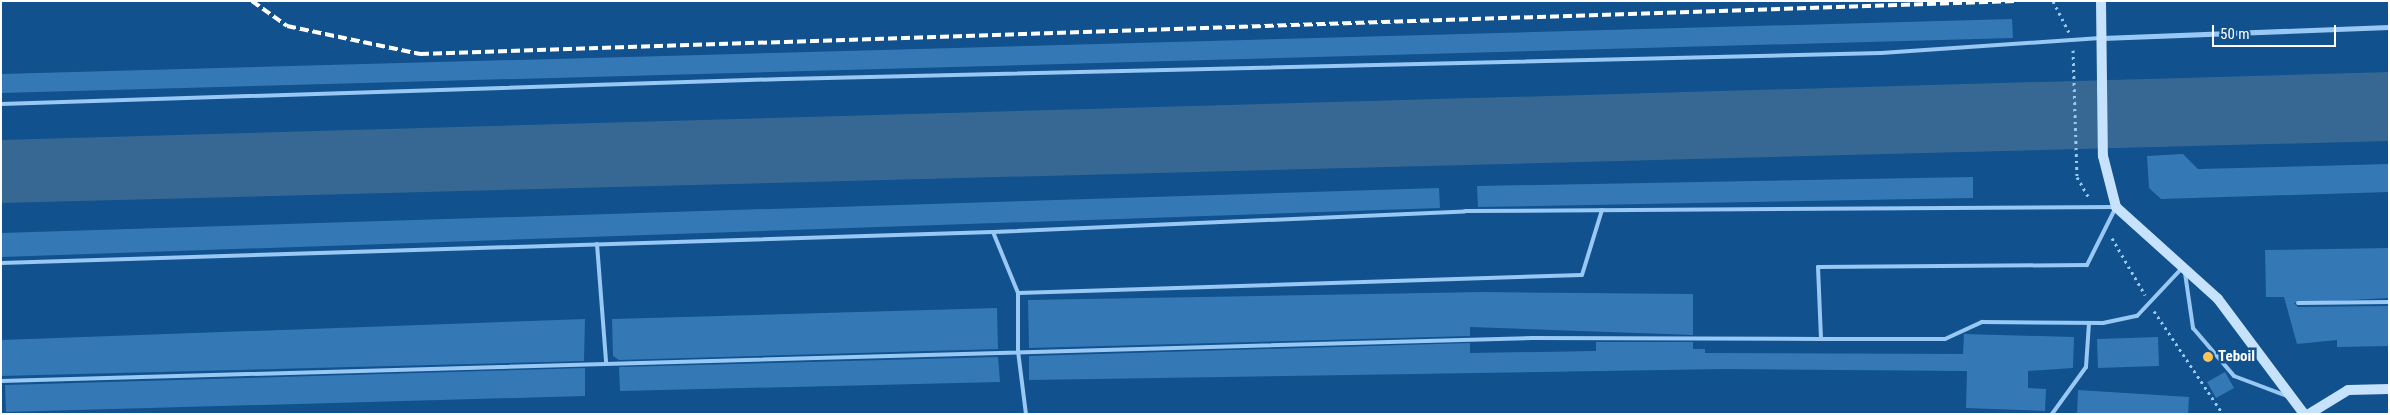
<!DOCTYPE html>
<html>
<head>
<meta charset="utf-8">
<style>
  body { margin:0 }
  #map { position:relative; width:2390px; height:415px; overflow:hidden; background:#10518e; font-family:"Roboto Condensed",sans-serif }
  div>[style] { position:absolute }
  .water>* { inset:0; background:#376894 }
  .building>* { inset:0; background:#3478b6 }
  .path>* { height:3px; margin-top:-1.5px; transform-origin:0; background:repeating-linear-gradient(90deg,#98c8f3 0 2.5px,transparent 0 6.5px) }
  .lane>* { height:4px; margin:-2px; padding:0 2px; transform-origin:2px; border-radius:2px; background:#98c8f3 }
  .street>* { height:5px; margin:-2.5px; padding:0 2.5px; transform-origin:2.5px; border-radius:2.5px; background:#98c8f3 }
  .secondary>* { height:10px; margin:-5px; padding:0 5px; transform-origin:5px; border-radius:5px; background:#c7e2fd }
  .rail>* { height:4px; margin-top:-2px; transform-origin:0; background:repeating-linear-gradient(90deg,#fff 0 9px,transparent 0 13px) }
  .dots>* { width:14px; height:14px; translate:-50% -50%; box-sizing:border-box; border:2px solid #10518e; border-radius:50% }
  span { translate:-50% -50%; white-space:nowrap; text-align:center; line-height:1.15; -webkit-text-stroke:5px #10518e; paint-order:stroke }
  .poi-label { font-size:15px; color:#fff; font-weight:700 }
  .left { translate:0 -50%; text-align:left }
  .frame { position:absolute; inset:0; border:2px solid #fff; pointer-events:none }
  .scale { position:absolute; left:2212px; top:25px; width:124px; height:22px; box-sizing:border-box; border:2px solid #fff; border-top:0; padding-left:6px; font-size:15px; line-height:18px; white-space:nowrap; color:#fff; -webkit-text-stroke:4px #10518e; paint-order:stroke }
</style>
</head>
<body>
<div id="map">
  <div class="water">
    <div style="clip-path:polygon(2389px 72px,2389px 141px,1px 203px,1px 140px)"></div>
  </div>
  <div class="building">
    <div style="clip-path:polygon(2012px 19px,2013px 38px,1px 93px,1px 74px)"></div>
    <div style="clip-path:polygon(2183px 154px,2198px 169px,2389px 164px,2389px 192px,2161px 199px,2149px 188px,2147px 156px)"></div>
    <div style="clip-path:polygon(1973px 177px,1973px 198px,1478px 207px,1477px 186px)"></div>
    <div style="clip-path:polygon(1439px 188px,1440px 208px,1px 257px,1px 233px)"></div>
    <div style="clip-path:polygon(2389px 248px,2389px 298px,2294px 303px,2298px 307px,2389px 306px,2389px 346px,2337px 347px,2337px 340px,2297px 344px,2284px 297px,2266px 297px,2265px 250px)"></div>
    <div style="clip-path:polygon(1483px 292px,1693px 294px,1693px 335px,1470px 327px,1470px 336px,1029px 348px,1028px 300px)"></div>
    <div style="clip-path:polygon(997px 308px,998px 349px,619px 360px,613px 356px,612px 319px)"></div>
    <div style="clip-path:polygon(585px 319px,584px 361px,1px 376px,1px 340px)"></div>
    <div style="clip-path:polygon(1964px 334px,2074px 337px,2073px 368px,2028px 371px,2028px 388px,2046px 389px,2045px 411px,1966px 408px,1967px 371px,1726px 369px,1029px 380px,1029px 356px,1470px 343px,1470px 353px,1596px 351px,1596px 342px,1693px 342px,1693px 349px,1705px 349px,1705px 353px,1963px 354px)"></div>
    <div style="clip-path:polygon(2158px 337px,2159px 366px,2098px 368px,2097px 339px)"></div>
    <div style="clip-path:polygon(998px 357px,1000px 382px,620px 391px,619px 367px)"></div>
    <div style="clip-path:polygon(585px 368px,585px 396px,6px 412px,5px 385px)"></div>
    <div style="clip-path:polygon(2225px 372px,2234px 388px,2216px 398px,2207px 382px)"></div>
    <div style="clip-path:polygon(2078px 390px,2189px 397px,2188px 414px,2077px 414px)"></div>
  </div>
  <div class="path">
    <div style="left:2053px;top:1px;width:35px;rotate:63deg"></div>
    <div style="left:2073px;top:50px;width:127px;rotate:88.2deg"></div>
    <div style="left:2077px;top:177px;width:24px;rotate:60deg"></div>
    <div style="left:2112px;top:238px;width:66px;rotate:59.9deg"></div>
    <div style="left:2154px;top:311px;width:124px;rotate:56.2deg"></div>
  </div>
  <div class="lane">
    <div style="left:1px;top:104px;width:784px;rotate:-1.83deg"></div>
    <div style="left:785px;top:79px;width:1096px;rotate:-1.36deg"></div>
    <div style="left:1881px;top:53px;width:220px;rotate:-3.9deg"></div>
    <div style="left:993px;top:232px;width:66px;rotate:67.7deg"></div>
    <div style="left:1018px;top:293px;width:564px;rotate:-1.83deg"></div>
    <div style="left:1582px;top:275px;width:68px;rotate:-72.9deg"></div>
    <div style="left:597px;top:244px;width:118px;rotate:85.6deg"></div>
    <div style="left:1px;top:263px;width:992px;rotate:-1.79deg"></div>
    <div style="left:993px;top:232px;width:472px;rotate:-2.5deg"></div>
    <div style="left:1465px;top:211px;width:651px;rotate:-0.35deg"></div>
    <div style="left:2116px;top:207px;width:65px;rotate:116.6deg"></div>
    <div style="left:2087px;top:265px;width:269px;rotate:179.6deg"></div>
    <div style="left:1818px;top:267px;width:72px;rotate:87.6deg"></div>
    <div style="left:1821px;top:339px;width:124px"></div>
    <div style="left:1945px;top:339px;width:41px;rotate:-24.7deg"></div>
    <div style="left:1982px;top:322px;width:121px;rotate:0.5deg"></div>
    <div style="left:2103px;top:323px;width:35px;rotate:-12deg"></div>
    <div style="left:2137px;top:316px;width:66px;rotate:-46.8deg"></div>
    <div style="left:2185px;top:273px;width:56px;rotate:81.7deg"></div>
    <div style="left:2193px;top:328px;width:63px;rotate:49.5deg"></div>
    <div style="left:2234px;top:376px;width:57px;rotate:20.7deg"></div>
    <div style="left:1018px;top:293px;width:58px;rotate:90deg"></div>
    <div style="left:1018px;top:351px;width:64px;rotate:82.8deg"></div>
    <div style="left:2298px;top:303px;width:91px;rotate:-0.6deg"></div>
    <div style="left:1px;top:381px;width:1532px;rotate:-1.61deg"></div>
    <div style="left:1532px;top:338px;width:289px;rotate:0.2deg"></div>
    <div style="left:2052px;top:414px;width:58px;rotate:-54.1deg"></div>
    <div style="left:2086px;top:367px;width:44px;rotate:-86.1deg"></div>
  </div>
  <div class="street">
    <div style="left:2102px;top:38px;width:287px;rotate:-2.2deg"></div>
  </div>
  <div class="secondary">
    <div style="left:2101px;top:1px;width:155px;rotate:89.3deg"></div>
    <div style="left:2103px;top:156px;width:53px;rotate:75.7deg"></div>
    <div style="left:2116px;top:207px;width:137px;rotate:42deg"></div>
    <div style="left:2218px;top:299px;width:144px;rotate:53.2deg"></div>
    <div style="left:2309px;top:414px;width:46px;rotate:-31.6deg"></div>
    <div style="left:2348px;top:390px;width:41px;rotate:-1.4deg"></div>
  </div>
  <div class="rail">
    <div style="left:252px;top:1px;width:43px;rotate:35.5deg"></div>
    <div style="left:287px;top:26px;width:136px;rotate:11.9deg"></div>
    <div style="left:420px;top:54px;width:1597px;rotate:-1.9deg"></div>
  </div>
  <div class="dots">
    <div style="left:2208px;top:357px;background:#ffc259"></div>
  </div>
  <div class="poi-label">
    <span class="left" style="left:2218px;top:357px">Teboil</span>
  </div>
  <div class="frame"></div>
  <div class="scale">50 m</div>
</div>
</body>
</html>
